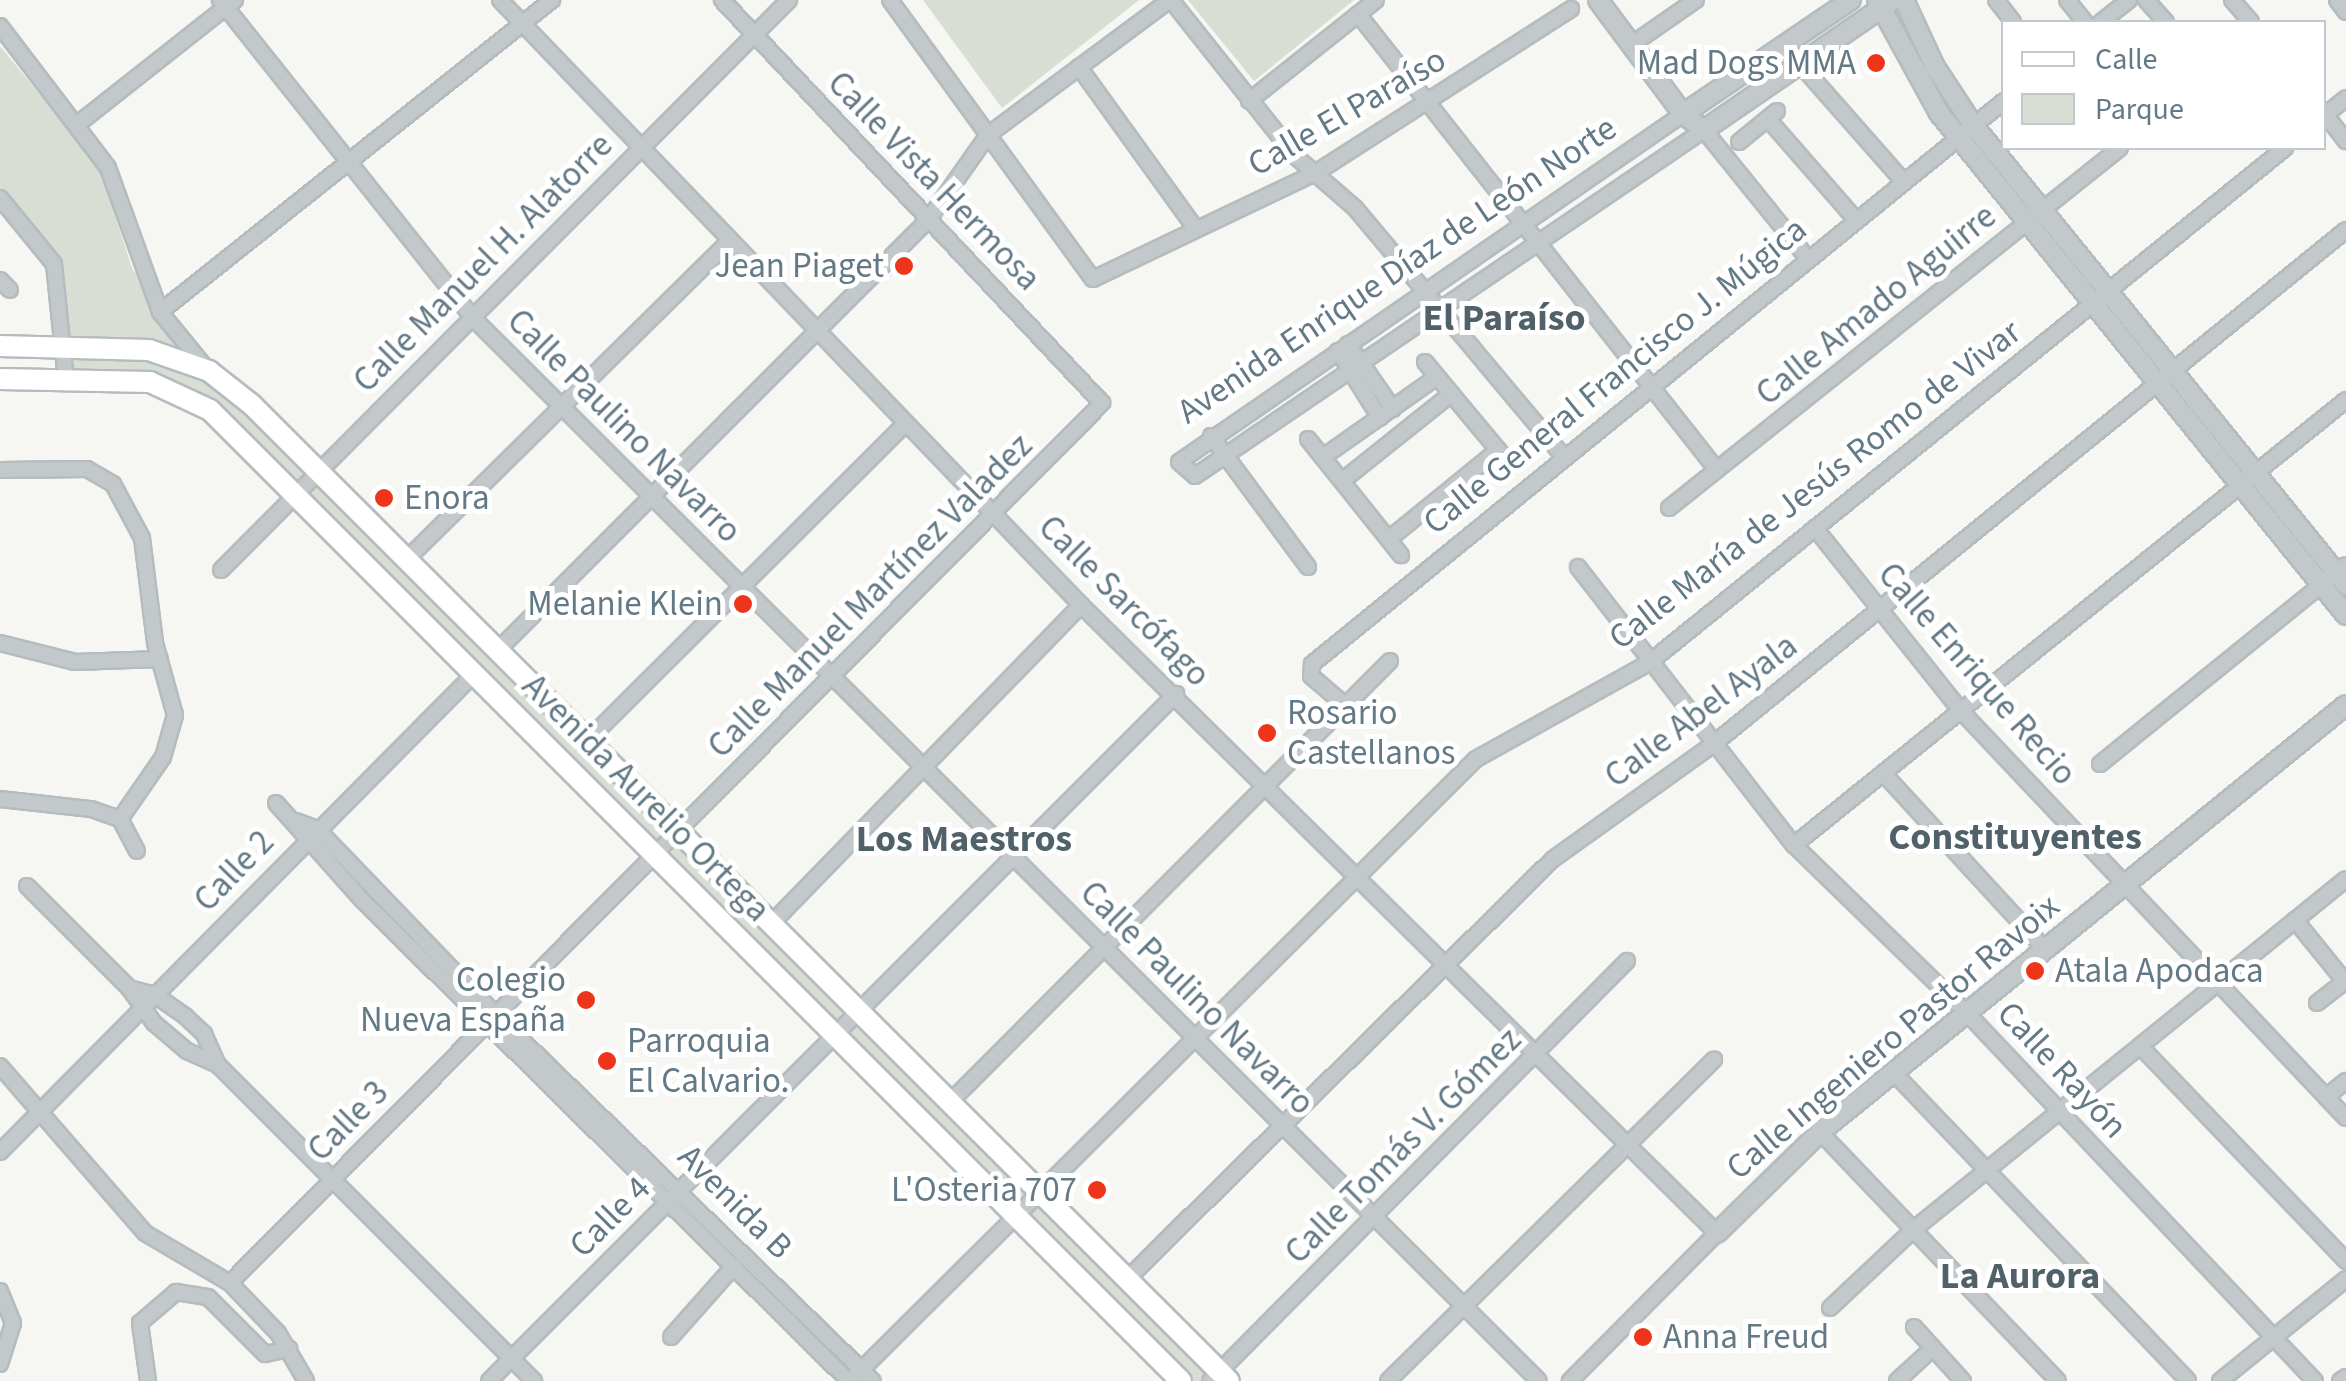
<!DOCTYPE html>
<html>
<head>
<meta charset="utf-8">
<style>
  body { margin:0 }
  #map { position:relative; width:2346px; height:1381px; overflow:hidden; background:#f6f6f2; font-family:"Source Sans 3",sans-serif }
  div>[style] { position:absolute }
  .green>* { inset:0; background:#d8ded3 }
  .roads { filter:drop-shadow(2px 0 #b5bcbf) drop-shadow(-2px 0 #b5bcbf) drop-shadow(0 2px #b5bcbf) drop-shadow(0 -2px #b5bcbf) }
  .minor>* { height:14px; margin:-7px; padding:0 7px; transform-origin:7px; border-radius:7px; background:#c3c8ca }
  .tertiary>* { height:18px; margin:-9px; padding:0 9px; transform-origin:9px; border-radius:9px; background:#c3c8ca }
  .secondary>* { height:20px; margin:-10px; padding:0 10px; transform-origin:10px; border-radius:10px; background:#fff }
  .dots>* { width:28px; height:28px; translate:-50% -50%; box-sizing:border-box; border:5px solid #fff; border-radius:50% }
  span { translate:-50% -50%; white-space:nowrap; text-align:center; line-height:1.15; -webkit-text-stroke:10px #fff; paint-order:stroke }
  .poi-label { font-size:35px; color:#637985 }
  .right { translate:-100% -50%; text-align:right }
  .left { translate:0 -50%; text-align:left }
  .street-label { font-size:35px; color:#637985 }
  .neighbourhood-label { font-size:38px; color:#51616a; font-weight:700 }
  .legend { position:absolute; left:2001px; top:20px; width:325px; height:130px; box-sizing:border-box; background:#fff; border:2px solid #c1c9ce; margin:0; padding:12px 18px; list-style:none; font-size:30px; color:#637985 }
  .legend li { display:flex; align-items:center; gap:20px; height:50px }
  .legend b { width:50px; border:2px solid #c1c9ce }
</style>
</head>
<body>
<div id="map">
  <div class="green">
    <div style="clip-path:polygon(923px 0,1139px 0,1002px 108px)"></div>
    <div style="clip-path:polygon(1188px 0,1354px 0,1254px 81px)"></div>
    <div style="clip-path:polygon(0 46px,100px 168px,132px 268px,188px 356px,72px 340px,52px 248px,0 189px)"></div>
    <div style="clip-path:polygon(126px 353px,213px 379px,307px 472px,288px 487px,173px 387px,70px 379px,70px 354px)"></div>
    <div style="clip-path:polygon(324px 484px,663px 827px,658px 843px,649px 848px,303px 496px)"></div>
    <div style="clip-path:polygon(676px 842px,848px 1009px,838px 1026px,658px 857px)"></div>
    <div style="clip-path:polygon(856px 1025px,1204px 1368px,1201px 1381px,1182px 1381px,844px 1036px)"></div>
  </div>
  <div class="roads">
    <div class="minor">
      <div style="left:220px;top:0;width:406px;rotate:51.5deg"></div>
      <div style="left:473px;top:318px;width:1505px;rotate:44.92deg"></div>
      <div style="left:500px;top:0;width:839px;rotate:46.16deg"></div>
      <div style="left:1081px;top:605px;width:894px;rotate:44.64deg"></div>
      <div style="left:1717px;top:1233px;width:209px;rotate:134.8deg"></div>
      <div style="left:890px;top:0;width:345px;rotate:54deg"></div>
      <div style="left:1093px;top:279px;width:248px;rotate:-25.5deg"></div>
      <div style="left:1317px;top:172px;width:302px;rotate:-32.7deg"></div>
      <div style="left:1171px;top:0;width:199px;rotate:51.5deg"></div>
      <div style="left:1295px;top:156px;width:79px;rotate:40.9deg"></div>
      <div style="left:1355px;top:208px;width:324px;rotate:50deg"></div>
      <div style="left:1996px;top:0;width:28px;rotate:52deg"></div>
      <div style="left:2067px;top:0;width:28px;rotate:51deg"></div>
      <div style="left:2146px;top:0;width:30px;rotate:48deg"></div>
      <div style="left:2232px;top:0;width:29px;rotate:49deg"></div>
      <div style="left:2337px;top:0;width:15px;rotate:53deg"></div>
      <div style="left:1358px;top:14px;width:580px;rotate:51.79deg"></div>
      <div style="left:2101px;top:22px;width:36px;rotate:-38deg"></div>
      <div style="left:0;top:26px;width:178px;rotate:52.7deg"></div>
      <div style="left:108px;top:168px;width:153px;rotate:70.1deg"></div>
      <div style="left:160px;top:312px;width:71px;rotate:50.7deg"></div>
      <div style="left:1631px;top:45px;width:79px;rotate:-34.7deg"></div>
      <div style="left:1800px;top:64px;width:157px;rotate:48.6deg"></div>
      <div style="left:1079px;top:67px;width:200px;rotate:54.2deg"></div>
      <div style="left:1249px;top:101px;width:162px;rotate:-38.5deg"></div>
      <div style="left:2324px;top:113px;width:36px;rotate:52deg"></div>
      <div style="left:1683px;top:114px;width:612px;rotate:145.38deg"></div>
      <div style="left:1179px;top:462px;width:21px;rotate:41deg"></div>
      <div style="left:1195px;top:476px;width:615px;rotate:-34.21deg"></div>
      <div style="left:1704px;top:130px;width:166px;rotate:51.1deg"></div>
      <div style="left:2324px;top:116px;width:28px;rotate:-39deg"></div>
      <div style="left:1768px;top:119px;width:134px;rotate:48.9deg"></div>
      <div style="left:79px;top:123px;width:199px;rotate:-38.3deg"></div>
      <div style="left:1739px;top:142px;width:49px;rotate:-39.2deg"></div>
      <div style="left:0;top:198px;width:85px;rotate:50.7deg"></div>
      <div style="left:54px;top:264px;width:117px;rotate:84.1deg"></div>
      <div style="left:0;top:280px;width:14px;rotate:45deg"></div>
      <div style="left:160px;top:312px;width:501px;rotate:-38.52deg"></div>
      <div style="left:1348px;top:344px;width:79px;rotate:55.3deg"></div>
      <div style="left:1338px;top:351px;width:79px;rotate:57.9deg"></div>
      <div style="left:1425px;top:362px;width:131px;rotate:50.3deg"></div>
      <div style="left:1211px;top:436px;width:163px;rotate:53.5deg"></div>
      <div style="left:1308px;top:439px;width:149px;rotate:51.3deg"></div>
      <div style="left:1323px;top:457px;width:139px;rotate:-35.1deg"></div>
      <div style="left:0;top:470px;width:87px;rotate:-0.7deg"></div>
      <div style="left:87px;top:469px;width:30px;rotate:30deg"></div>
      <div style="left:113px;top:484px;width:61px;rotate:61.8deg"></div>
      <div style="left:142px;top:538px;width:106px;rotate:82.9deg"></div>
      <div style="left:155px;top:643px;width:75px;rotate:74.5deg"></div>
      <div style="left:175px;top:715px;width:44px;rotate:105.9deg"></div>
      <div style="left:163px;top:757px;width:75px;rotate:124.7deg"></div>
      <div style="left:1342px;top:481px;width:139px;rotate:-38.6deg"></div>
      <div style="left:1669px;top:508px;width:577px;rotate:-38.6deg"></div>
      <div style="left:1815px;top:528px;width:234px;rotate:51.4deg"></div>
      <div style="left:1961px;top:711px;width:560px;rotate:46.59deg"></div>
      <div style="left:1389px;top:539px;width:141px;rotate:-39.2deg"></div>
      <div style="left:407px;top:559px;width:450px;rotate:-44.6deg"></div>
      <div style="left:1578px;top:567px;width:352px;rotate:52.2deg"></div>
      <div style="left:1794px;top:845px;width:240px;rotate:44.2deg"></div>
      <div style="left:1966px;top:1012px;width:508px;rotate:46.6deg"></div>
      <div style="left:221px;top:570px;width:805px;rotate:-45.1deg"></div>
      <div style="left:0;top:643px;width:77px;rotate:14.2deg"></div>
      <div style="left:75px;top:662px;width:85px;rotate:-2deg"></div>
      <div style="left:498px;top:650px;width:608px;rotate:-45deg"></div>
      <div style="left:928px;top:220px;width:104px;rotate:-54.8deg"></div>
      <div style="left:988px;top:135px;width:227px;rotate:-36.6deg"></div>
      <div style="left:1346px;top:706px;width:46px;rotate:-139.4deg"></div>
      <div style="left:1311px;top:676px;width:12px;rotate:-85deg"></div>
      <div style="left:1312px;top:664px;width:892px;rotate:-39.13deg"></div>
      <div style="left:588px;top:740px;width:448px;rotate:-44.9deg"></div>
      <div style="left:2100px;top:764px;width:316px;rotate:-39deg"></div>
      <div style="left:1883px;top:773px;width:239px;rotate:47.4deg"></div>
      <div style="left:0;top:799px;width:92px;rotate:6.3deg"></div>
      <div style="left:91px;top:809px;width:31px;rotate:19deg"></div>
      <div style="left:120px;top:819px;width:36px;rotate:62deg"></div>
      <div style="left:276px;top:803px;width:132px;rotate:48.4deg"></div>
      <div style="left:364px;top:902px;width:682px;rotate:44.64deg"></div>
      <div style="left:296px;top:821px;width:22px;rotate:21deg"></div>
      <div style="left:317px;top:829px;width:258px;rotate:46.1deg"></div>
      <div style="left:496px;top:1015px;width:525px;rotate:44.15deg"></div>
      <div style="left:1794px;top:845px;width:709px;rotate:-38.87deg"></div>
      <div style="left:27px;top:886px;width:144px;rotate:45deg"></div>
      <div style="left:129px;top:988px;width:43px;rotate:54.5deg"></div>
      <div style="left:154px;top:1023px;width:43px;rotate:40.3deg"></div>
      <div style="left:187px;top:1051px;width:34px;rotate:24deg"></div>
      <div style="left:218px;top:1065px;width:447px;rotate:45deg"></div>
      <div style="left:2295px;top:920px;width:81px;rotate:51deg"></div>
      <div style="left:771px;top:924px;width:445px;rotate:-45.8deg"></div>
      <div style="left:129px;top:988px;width:27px;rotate:15deg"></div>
      <div style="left:155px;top:995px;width:38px;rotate:35deg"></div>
      <div style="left:186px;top:1017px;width:25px;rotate:43deg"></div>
      <div style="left:204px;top:1034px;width:34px;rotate:66deg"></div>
      <div style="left:2317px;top:1003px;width:37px;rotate:-38deg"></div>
      <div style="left:2140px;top:1046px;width:298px;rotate:46.2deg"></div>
      <div style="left:0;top:1066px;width:221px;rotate:49deg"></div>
      <div style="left:145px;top:1233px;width:99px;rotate:30.5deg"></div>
      <div style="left:230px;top:1283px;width:69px;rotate:46.2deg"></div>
      <div style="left:278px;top:1333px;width:56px;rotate:59.7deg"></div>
      <div style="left:1893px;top:1072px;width:427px;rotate:46.3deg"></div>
      <div style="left:2326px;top:1097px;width:26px;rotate:-39deg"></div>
      <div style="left:950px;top:1102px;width:623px;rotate:-45.07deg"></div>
      <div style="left:1820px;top:1132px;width:344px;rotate:46.3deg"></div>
      <div style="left:0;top:1152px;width:673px;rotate:-45.24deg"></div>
      <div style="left:1127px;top:1279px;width:598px;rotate:-44.59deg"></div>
      <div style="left:1553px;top:859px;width:194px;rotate:-35.6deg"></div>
      <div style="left:1711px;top:746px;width:818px;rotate:-39.1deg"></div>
      <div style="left:230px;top:1283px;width:1239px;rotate:-45.26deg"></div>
      <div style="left:1102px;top:403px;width:554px;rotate:-133.32deg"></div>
      <div style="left:0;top:1291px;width:35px;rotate:68deg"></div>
      <div style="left:13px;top:1323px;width:43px;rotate:107.6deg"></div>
      <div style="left:1830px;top:1308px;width:114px;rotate:-43.2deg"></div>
      <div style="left:1913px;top:1230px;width:557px;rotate:-39.03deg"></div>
      <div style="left:1914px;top:1327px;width:73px;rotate:47.8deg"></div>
      <div style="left:671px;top:1337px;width:95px;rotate:-48.4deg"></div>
      <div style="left:148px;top:1381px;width:59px;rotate:-97.9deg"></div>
      <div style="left:140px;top:1323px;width:48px;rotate:-40.7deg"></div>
      <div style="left:176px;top:1292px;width:32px;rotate:9deg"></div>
      <div style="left:208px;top:1297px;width:81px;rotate:45deg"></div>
      <div style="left:265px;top:1354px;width:25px;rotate:-12deg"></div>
      <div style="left:489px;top:1381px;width:972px;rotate:-45deg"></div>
      <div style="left:850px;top:1381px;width:882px;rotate:-44.82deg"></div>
      <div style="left:1476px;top:759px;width:199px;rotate:-29.1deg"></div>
      <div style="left:1650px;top:662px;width:817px;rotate:-38.99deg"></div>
      <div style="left:1210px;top:1381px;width:592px;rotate:-45.21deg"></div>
      <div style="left:1388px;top:1381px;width:458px;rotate:-44.6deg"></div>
      <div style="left:1897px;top:1381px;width:49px;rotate:-42.5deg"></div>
      <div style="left:2220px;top:1381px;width:162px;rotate:-39deg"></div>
      <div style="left:2340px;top:1381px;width:7px;rotate:-34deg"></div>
    </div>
    <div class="tertiary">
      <div style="left:1598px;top:0;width:142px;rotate:53.3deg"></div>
      <div style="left:1683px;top:114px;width:26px;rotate:37deg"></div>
      <div style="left:1704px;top:130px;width:226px;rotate:-34.5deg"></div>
      <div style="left:1877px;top:0;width:129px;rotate:61.2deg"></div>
      <div style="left:1939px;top:113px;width:646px;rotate:50.97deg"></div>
      <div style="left:1904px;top:0;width:74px;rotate:65.2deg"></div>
      <div style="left:1935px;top:67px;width:69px;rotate:56.8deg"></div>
      <div style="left:1973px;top:125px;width:592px;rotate:50.96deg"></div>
      <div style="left:1683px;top:114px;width:203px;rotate:-34.2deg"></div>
      <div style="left:1717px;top:1233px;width:144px;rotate:-44.4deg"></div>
      <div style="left:1820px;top:1132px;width:677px;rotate:-39.07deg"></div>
    </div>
    <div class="secondary">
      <div style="left:0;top:346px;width:149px;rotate:1.5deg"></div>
      <div style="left:149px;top:350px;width:64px;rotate:19.3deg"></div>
      <div style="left:209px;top:371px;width:53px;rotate:38.2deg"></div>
      <div style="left:251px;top:404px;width:1382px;rotate:44.97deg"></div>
      <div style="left:0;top:379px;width:150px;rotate:1.1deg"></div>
      <div style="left:150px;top:382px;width:66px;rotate:25deg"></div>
      <div style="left:210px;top:410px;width:1373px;rotate:45deg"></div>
    </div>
  </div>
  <div class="dots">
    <div style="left:1876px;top:63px;background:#ee3419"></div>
    <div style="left:904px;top:266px;background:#ee3419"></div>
    <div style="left:384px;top:498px;background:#ee3419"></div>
    <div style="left:743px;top:604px;background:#ee3419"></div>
    <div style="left:1267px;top:733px;background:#ee3419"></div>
    <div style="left:2035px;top:971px;background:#ee3419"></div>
    <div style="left:586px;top:1000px;background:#ee3419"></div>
    <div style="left:607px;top:1061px;background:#ee3419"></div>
    <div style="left:1097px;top:1190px;background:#ee3419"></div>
    <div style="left:1643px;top:1337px;background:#ee3419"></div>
  </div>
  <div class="poi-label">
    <span class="right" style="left:1856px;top:63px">Mad Dogs MMA</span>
    <span class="right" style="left:884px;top:266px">Jean Piaget</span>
    <span class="left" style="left:404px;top:498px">Enora</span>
    <span class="right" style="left:723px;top:604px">Melanie Klein</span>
    <span class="left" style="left:1287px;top:733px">Rosario<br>Castellanos</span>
    <span class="left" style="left:2055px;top:971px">Atala Apodaca</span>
    <span class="right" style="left:566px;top:1000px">Colegio<br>Nueva España</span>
    <span class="left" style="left:627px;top:1061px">Parroquia<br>El Calvario.</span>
    <span class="right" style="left:1077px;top:1190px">L'Osteria 707</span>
    <span class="left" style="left:1663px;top:1337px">Anna Freud</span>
  </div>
  <div class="street-label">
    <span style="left:1347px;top:112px;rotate:-30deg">Calle El Paraíso</span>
    <span style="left:934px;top:181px;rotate:46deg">Calle Vista Hermosa</span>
    <span style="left:483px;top:263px;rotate:-45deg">Calle Manuel H. Alatorre</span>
    <span style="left:1397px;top:270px;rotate:-34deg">Avenida Enrique Díaz de León Norte</span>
    <span style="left:1876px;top:305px;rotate:-39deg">Calle Amado Aguirre</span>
    <span style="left:1615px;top:376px;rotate:-39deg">Calle General Francisco J. Múgica</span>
    <span style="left:624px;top:426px;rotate:45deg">Calle Paulino Navarro</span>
    <span style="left:1815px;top:485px;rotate:-38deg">Calle María de Jesús Romo de Vivar</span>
    <span style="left:870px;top:596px;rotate:-45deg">Calle Manuel Martínez Valadez</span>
    <span style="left:1124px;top:601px;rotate:45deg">Calle Sarcófago</span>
    <span style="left:1977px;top:674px;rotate:49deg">Calle Enrique Recio</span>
    <span style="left:1701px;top:711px;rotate:-37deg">Calle Abel Ayala</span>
    <span style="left:646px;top:798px;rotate:45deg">Avenida Aurelio Ortega</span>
    <span style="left:234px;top:871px;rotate:-46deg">Calle 2</span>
    <span style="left:1197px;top:998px;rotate:45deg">Calle Paulino Navarro</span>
    <span style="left:1893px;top:1037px;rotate:-40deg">Calle Ingeniero Pastor Ravoix</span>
    <span style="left:2062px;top:1070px;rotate:47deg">Calle Rayón</span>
    <span style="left:348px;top:1121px;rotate:-45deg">Calle 3</span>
    <span style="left:1403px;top:1146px;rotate:-45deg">Calle Tomás V. Gómez</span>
    <span style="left:735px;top:1202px;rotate:45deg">Avenida B</span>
    <span style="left:610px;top:1217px;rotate:-45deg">Calle 4</span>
  </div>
  <div class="neighbourhood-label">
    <span style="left:1504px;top:319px">El Paraíso</span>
    <span style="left:2015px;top:838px">Constituyentes</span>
    <span style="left:964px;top:840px">Los Maestros</span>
    <span style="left:2020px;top:1277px">La Aurora</span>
  </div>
  <ul class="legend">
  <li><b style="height:12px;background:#fff"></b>Calle</li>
  <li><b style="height:28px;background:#d8ded3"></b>Parque</li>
  </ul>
</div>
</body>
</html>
